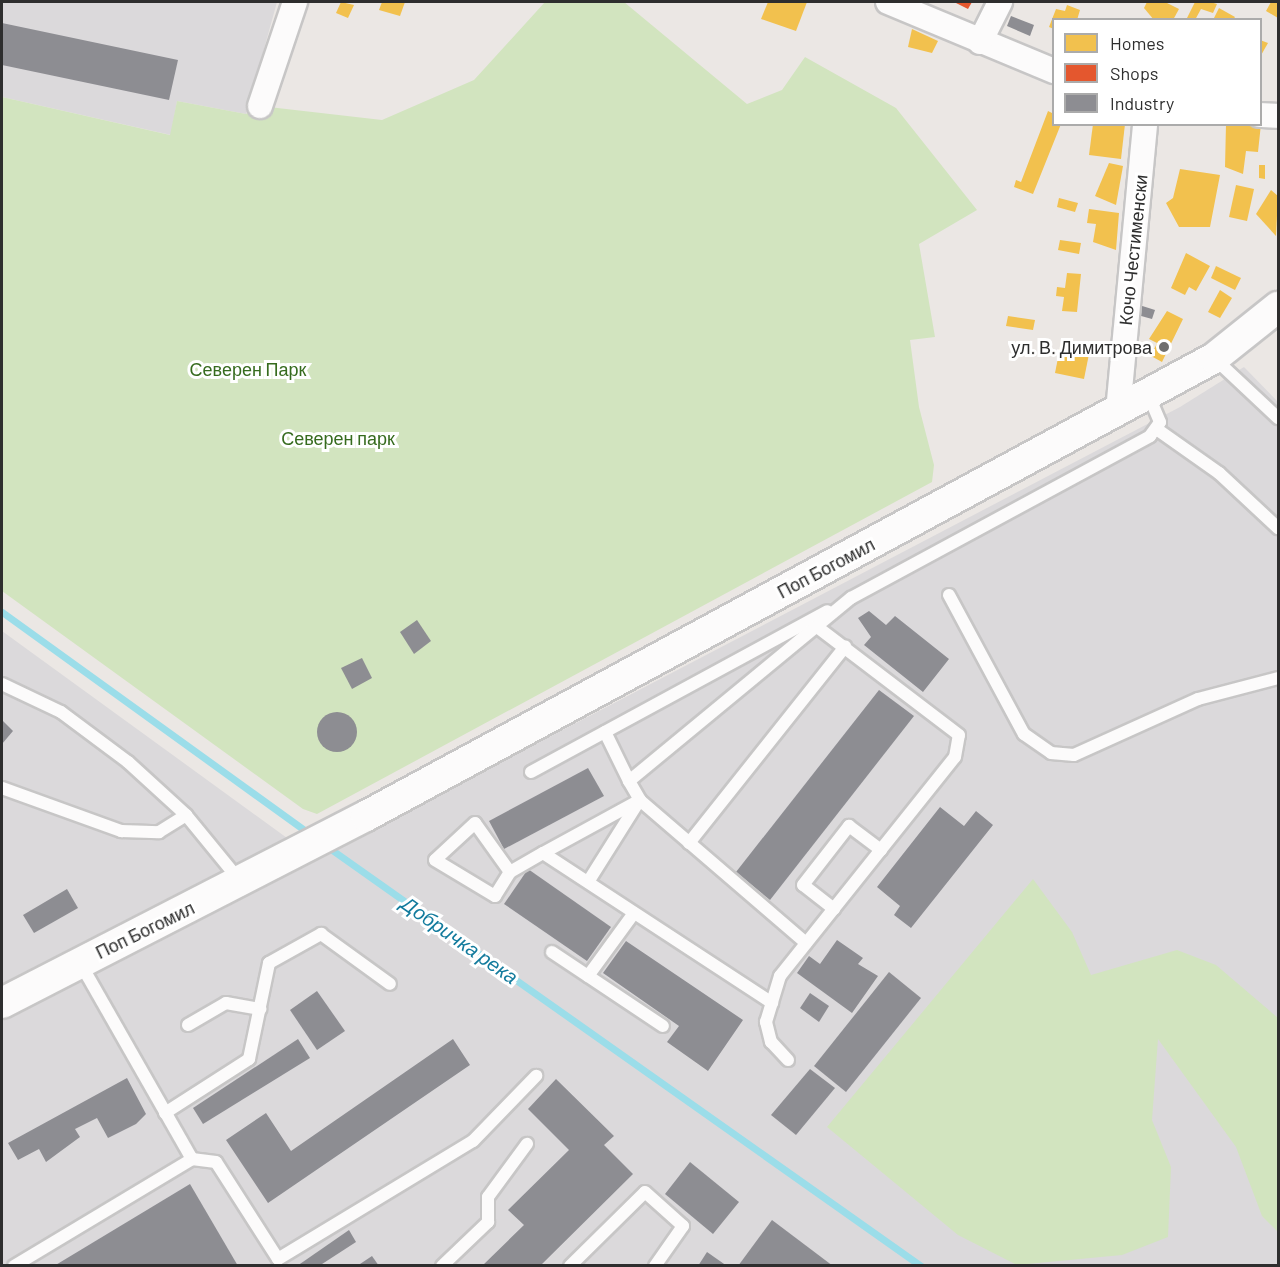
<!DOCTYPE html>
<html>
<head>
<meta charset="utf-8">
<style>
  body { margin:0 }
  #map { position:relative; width:1280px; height:1267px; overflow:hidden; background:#ebe7e4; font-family:Barlow,sans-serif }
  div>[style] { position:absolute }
  .industrial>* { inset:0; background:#dbd9db }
  .green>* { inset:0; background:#d2e4bf }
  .homes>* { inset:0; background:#f2c14e }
  .shops>* { inset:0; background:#e4572e }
  .industry>* { inset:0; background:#8d8d92 }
  .round { border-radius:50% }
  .stream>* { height:7px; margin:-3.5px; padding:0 3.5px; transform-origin:3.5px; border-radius:3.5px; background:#9bdde9 }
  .roads { filter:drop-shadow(2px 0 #c7c6c6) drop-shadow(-2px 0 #c7c6c6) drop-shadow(0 2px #c7c6c6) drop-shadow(0 -2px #c7c6c6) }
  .service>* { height:12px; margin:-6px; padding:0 6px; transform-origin:6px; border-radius:6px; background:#fcfbfb }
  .minor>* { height:24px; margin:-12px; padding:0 12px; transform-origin:12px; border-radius:12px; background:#fcfbfb }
  .tertiary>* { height:30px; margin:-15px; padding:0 15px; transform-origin:15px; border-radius:15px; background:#fcfbfb }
  .dots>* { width:16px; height:16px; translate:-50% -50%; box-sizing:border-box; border:3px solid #fff; border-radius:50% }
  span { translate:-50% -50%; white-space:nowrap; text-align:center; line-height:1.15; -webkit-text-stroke:6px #fff; paint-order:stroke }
  .street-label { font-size:18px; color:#2e2e2e }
  .poi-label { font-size:18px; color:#2e2e2e }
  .right { translate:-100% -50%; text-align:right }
  .park-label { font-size:18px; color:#366b1e }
  .water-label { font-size:20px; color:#137b9d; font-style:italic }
  .frame { position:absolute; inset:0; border:3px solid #2e2e2e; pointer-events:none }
  .legend { position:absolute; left:1052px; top:18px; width:210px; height:108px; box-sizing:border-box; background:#fff; border:2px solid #ababab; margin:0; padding:8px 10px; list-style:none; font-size:18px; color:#2e2e2e }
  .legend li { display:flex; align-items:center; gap:12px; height:30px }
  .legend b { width:30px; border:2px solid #ababab }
</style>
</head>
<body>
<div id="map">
  <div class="industrial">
    <div style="clip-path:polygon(2px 2px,277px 2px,246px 114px,177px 101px,171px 135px,2px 97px)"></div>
    <div style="clip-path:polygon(1244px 367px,1278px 402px,1278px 1265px,2px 1265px,2px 631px,316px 859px,1180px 407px)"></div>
  </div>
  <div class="green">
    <div style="clip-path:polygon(545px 2px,624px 2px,747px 104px,782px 90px,805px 57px,896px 108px,977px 210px,919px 244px,935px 337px,910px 340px,919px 407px,934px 465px,932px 482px,317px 814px,303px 809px,2px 591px,2px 97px,170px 135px,177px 101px,246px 114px,260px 106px,382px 120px,474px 80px)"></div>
    <div style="clip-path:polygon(1033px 879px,1072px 932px,1091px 975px,1177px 950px,1216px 965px,1278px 1018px,1278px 1232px,1262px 1216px,1236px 1147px,1158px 1039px,1152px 1120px,1171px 1167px,1168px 1237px,1122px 1255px,1017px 1265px,958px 1235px,827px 1127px)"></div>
  </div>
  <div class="homes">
    <div style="clip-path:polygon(341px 2px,354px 5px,348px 18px,336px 13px)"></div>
    <div style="clip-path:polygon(382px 2px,405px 2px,400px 16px,379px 10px)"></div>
    <div style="clip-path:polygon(768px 2px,807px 2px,796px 31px,761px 19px)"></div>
    <div style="clip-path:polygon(1147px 2px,1165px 2px,1179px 9px,1173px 20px,1154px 20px,1144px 8px)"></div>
    <div style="clip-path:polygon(1195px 2px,1210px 2px,1217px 4px,1213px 13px,1201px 9px,1195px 20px,1186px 20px)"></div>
    <div style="clip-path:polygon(1271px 2px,1278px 2px,1278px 18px,1266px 11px)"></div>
    <div style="clip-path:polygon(1067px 5px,1080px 10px,1077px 20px,1054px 20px,1054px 29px,1049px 27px,1056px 9px,1065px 11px)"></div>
    <div style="clip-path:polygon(1219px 8px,1235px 17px,1233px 20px,1213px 20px)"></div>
    <div style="clip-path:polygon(912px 29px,938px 41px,932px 53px,908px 47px)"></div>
    <div style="clip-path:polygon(1260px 40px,1268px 43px,1260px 57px)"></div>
    <div style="clip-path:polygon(1048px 111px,1054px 114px,1054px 124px,1061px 124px,1033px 194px,1014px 187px,1016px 180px,1021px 182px)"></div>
    <div style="clip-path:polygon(1093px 124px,1125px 124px,1121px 159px,1089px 155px)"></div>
    <div style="clip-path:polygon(1226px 124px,1261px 124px,1258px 152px,1246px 151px,1243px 174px,1225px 167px)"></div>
    <div style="clip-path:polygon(1109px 163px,1123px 166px,1116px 205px,1095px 196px)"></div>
    <div style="clip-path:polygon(1259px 165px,1265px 165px,1265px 179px,1259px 178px)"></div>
    <div style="clip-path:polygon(1180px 169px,1220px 175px,1210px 227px,1179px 227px,1166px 203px,1173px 198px)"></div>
    <div style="clip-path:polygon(1236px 185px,1254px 189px,1247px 221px,1229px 217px)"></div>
    <div style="clip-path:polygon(1271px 190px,1278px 196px,1276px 236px,1256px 214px)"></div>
    <div style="clip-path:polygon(1059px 198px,1078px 203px,1075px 212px,1057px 207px)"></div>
    <div style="clip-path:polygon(1089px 209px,1119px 213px,1116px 250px,1093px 242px,1096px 224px,1087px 223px)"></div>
    <div style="clip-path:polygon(1060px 240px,1081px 243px,1079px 254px,1058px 250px)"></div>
    <div style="clip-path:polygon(1186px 253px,1210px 266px,1196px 291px,1189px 287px,1185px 295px,1171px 288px)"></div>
    <div style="clip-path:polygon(1216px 266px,1241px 278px,1235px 290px,1211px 278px)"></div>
    <div style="clip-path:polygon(1067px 273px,1081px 274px,1077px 312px,1062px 311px,1064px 297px,1056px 296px,1057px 287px,1065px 288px)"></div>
    <div style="clip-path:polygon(1220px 290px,1232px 298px,1220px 318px,1208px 312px)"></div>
    <div style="clip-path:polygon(1167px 311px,1183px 319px,1162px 362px,1151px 356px,1157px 343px,1149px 339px)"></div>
    <div style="clip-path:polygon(1008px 316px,1035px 320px,1033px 330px,1006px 326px)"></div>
    <div style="clip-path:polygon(1061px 343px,1090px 349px,1084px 379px,1055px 373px)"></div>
  </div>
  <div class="shops">
    <div style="clip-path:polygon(954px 2px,972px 2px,968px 9px)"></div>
  </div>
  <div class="industry">
    <div style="clip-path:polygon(1011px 16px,1034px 25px,1030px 36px,1007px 26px)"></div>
    <div style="clip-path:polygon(2px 23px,178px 60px,169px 100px,2px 65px)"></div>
    <div style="clip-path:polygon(1136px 304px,1155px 310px,1152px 319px,1134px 314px)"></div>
    <div style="clip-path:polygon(869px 611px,886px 625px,895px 616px,949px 659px,923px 692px,864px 645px,871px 637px,858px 618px)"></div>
    <div style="clip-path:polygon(417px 620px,431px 641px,414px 654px,400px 632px)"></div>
    <div style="clip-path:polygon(362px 658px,372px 678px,352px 689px,341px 668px)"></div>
    <div style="clip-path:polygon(879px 690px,914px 716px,770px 900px,736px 872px)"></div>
    <div class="round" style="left:317px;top:712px;width:40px;height:40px"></div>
    <div style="clip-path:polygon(2px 720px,13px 731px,2px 744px)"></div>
    <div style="clip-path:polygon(588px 768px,604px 796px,504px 849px,489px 821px)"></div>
    <div style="clip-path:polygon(940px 807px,964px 826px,976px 811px,993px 825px,911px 928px,894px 915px,900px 906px,877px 887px)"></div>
    <div style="clip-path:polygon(528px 869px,611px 927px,587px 961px,504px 904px)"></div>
    <div style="clip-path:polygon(67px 889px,78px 908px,34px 933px,23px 915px)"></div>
    <div style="clip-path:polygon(837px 940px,863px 958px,858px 964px,878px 976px,852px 1013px,797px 973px,809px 956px,820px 964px)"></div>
    <div style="clip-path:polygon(626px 941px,743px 1020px,708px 1071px,667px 1042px,679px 1026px,603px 973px)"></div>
    <div style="clip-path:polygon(889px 972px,921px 998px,846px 1092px,814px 1066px)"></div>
    <div style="clip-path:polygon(317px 991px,345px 1031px,317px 1050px,290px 1010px)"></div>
    <div style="clip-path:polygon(810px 993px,829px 1006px,819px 1022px,800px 1008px)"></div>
    <div style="clip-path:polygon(298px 1039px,310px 1058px,203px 1124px,193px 1108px)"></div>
    <div style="clip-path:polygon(453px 1039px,470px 1065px,268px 1203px,226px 1140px,266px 1113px,291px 1151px)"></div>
    <div style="clip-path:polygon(810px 1069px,835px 1088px,796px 1135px,771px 1115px)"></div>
    <div style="clip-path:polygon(127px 1078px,146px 1114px,136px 1124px,108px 1138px,97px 1118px,75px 1129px,80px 1137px,46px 1162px,39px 1149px,18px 1160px,8px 1143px)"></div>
    <div style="clip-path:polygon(556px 1079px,614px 1136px,604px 1145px,633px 1174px,540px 1266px,482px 1266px,524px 1225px,508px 1210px,569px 1150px,528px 1109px)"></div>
    <div style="clip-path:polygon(690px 1162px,739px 1202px,713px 1234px,665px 1194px)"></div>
    <div style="clip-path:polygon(190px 1184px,238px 1266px,54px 1266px)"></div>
    <div style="clip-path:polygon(772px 1220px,833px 1266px,738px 1266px)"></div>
    <div style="clip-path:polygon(349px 1230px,356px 1242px,319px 1266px,297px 1266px)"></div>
    <div style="clip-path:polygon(707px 1252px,727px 1266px,698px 1266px)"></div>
    <div style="clip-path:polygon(372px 1256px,379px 1266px,357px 1266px)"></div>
  </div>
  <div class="stream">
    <div style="left:2px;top:612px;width:381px;rotate:35.8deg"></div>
    <div style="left:325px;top:845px;width:730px;rotate:35.24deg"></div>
  </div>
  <div class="roads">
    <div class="service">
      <div style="left:1214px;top:358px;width:88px;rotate:43.2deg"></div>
      <div style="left:1158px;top:430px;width:75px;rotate:35.2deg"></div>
      <div style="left:1219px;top:473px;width:81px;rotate:43deg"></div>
      <div style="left:949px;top:595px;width:158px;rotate:61.7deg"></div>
      <div style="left:1024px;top:734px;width:33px;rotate:35deg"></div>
      <div style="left:1051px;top:753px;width:23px;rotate:5deg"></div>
      <div style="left:1074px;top:755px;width:136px;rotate:-24.3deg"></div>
      <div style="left:1198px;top:699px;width:83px;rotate:-14.7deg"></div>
      <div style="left:2px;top:684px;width:65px;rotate:25.4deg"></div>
      <div style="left:61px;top:712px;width:84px;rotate:36.7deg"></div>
      <div style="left:128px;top:762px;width:79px;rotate:42.4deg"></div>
      <div style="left:186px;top:815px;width:85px;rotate:50.7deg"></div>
      <div style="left:605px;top:732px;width:55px;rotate:63.9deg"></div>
      <div style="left:531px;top:772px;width:337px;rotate:-28.5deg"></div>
      <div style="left:2px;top:788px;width:127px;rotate:19.9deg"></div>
      <div style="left:121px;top:831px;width:38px;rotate:2deg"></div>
      <div style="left:159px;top:832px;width:32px;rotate:-32deg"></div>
      <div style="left:640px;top:800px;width:111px;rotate:151.3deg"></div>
      <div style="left:543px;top:853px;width:274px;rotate:33.2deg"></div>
      <div style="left:689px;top:843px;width:251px;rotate:-51.5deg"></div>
      <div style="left:510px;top:872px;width:60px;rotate:-125.5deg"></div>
      <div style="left:475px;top:823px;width:54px;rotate:137.2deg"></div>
      <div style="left:435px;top:860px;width:70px;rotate:31deg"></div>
      <div style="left:495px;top:896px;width:28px;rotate:-58deg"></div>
      <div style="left:510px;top:872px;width:38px;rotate:-30deg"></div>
      <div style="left:588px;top:882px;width:96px;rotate:-57.8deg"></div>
      <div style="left:834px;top:909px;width:39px;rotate:-142deg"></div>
      <div style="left:803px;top:885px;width:75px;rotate:-52.1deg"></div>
      <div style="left:849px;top:826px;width:40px;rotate:37deg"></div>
      <div style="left:634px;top:913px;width:78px;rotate:126.1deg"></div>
      <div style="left:588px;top:976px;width:90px;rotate:33.7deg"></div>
      <div style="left:806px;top:943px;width:219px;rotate:-139.3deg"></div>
      <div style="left:640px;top:800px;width:22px;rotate:-120deg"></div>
      <div style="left:629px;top:781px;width:288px;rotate:-39.5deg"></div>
      <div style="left:851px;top:598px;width:340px;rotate:-28.4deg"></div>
      <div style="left:1150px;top:436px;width:17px;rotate:-54deg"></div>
      <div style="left:1160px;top:422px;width:30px;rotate:-113deg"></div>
      <div style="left:552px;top:952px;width:43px;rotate:33.7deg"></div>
      <div style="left:188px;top:1025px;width:44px;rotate:-30.1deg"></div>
      <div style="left:226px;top:1003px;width:35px;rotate:10deg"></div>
      <div style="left:788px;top:1060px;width:25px;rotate:-133deg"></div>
      <div style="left:771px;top:1042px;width:21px;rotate:-104deg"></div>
      <div style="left:766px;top:1022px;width:48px;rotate:-73.1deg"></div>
      <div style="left:780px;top:976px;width:280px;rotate:-51.4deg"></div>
      <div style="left:955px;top:757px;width:22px;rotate:-80deg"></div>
      <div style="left:959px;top:735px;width:178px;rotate:-142.7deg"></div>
      <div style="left:165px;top:1113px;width:100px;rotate:-32.7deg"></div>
      <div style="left:249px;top:1059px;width:98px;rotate:-78.2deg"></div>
      <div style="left:269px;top:963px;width:60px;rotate:-29.1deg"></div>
      <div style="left:321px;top:934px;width:85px;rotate:35.9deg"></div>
      <div style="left:192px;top:1159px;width:24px;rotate:7deg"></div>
      <div style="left:216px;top:1162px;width:115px;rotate:57.4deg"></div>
      <div style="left:278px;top:1259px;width:228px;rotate:-31.2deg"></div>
      <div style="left:473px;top:1141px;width:91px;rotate:-45.9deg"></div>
      <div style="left:14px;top:1266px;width:208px;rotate:-31deg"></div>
      <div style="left:192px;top:1159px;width:226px;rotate:-119.7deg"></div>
      <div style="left:442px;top:1266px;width:64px;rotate:-43.7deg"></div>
      <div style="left:488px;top:1222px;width:25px;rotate:-90deg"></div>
      <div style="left:488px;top:1197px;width:66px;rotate:-53.7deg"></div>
      <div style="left:570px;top:1266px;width:105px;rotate:-44.6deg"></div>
      <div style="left:645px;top:1192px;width:51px;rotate:41.8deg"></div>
      <div style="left:683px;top:1226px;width:49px;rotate:125deg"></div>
    </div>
    <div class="minor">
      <div style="left:888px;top:2px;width:180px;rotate:22.6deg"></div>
      <div style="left:980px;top:42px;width:45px;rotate:-63.4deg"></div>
      <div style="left:260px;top:106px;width:110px;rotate:-71.4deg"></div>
      <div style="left:1260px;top:115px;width:18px;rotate:3deg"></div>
      <div style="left:1118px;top:411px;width:288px;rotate:-84.6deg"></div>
    </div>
    <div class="tertiary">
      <div style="left:2px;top:1003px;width:409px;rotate:-27.2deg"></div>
      <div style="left:366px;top:816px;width:964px;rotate:-28.37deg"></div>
      <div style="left:1214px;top:358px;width:82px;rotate:-38.6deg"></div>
    </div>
  </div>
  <div class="dots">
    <div style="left:1164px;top:347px;background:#706f6e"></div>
  </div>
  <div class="street-label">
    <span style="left:1133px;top:250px;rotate:-84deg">Кочо Честименски</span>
    <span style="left:826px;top:568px;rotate:-28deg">Поп Богомил</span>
    <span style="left:145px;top:930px;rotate:-26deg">Поп Богомил</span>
  </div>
  <div class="poi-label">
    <span class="right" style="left:1152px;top:347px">ул. В. Димитрова</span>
  </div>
  <div class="park-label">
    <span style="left:248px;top:369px">Северен Парк</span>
    <span style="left:338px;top:438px">Северен парк</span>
  </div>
  <div class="water-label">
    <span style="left:460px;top:940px;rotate:35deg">Добричка река</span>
  </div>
  <div class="frame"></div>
  <ul class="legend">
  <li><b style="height:16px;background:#f2c14e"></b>Homes</li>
  <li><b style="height:16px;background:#e4572e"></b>Shops</li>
  <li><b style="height:16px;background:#8d8d92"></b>Industry</li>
  </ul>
</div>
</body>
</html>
